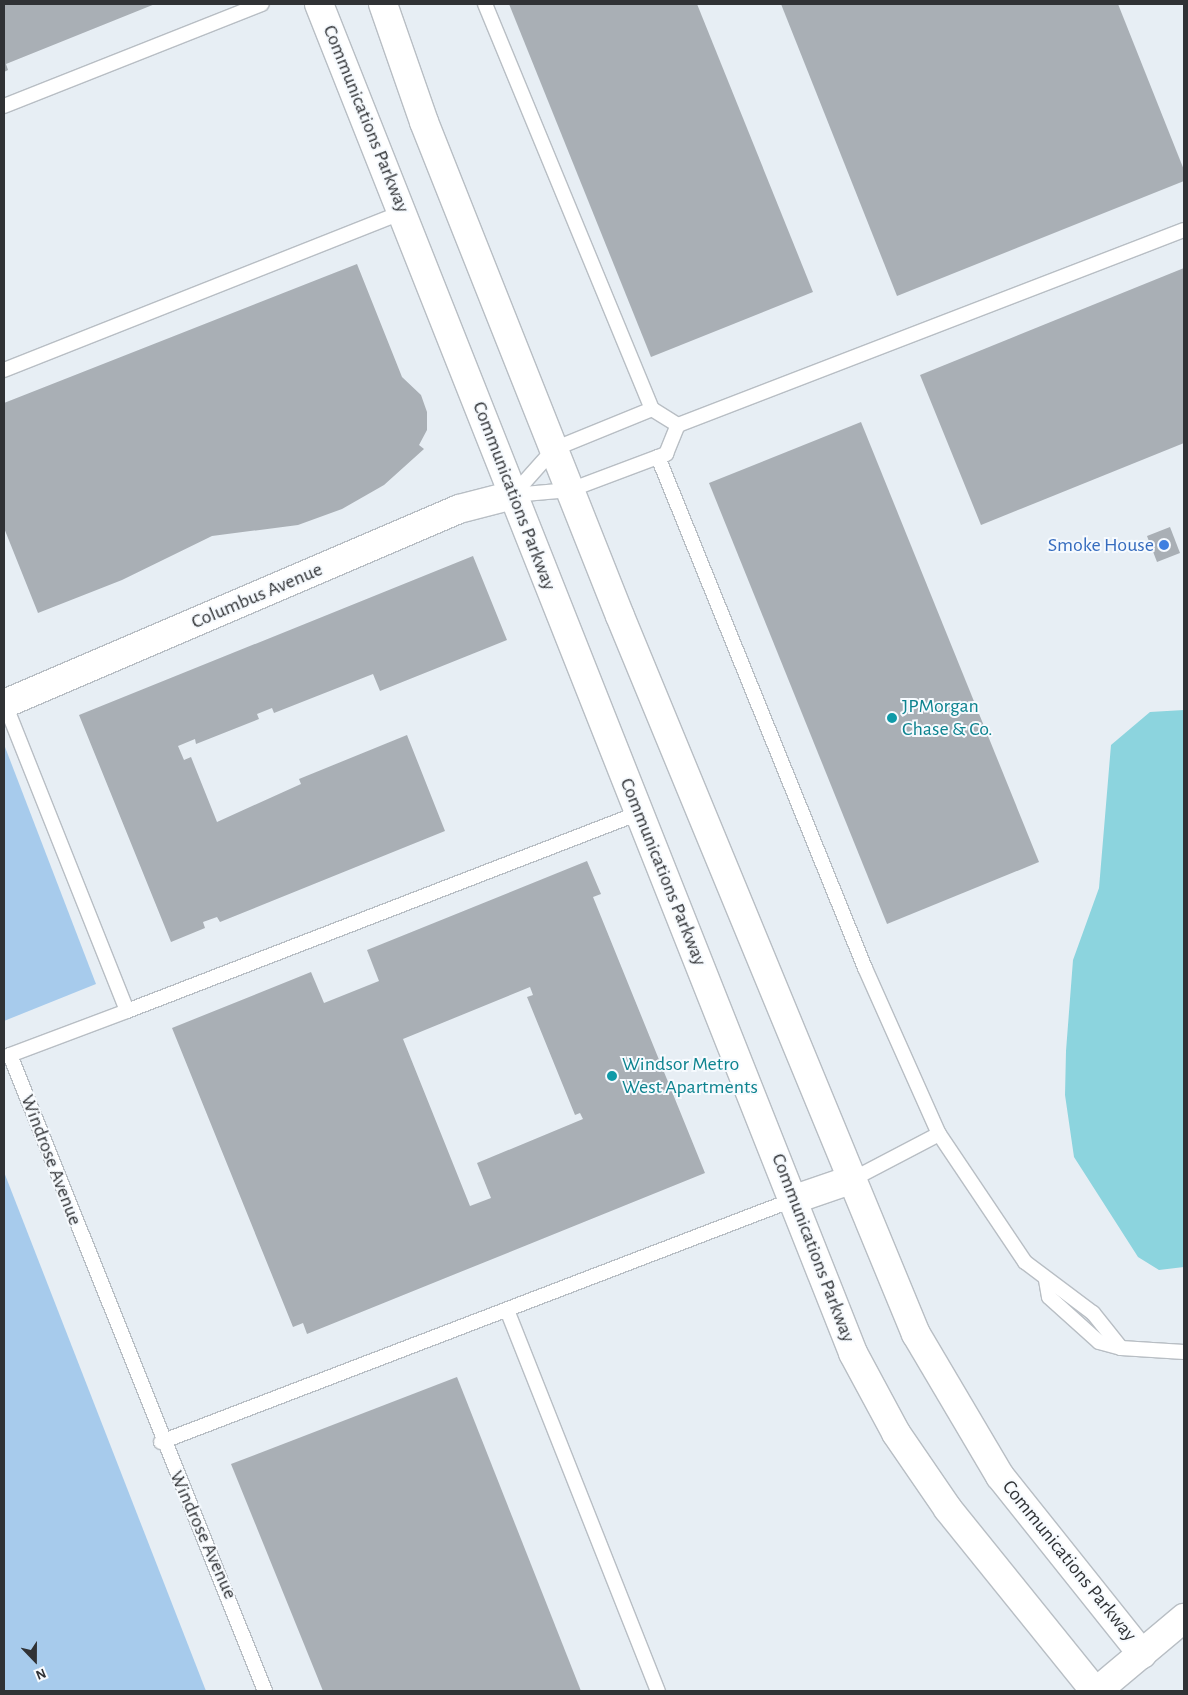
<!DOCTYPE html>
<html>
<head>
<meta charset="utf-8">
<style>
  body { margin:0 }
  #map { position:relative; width:1188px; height:1695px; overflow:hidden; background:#e7eef4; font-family:"Alegreya Sans",sans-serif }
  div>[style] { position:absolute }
  .green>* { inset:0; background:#a7cbec }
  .water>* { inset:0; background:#8cd4de }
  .building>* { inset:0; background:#a9afb5 }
  .roads { filter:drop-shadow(1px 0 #b8bec4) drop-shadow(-1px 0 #b8bec4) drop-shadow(0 1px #b8bec4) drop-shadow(0 -1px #b8bec4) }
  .service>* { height:14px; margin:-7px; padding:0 7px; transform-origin:7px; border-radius:7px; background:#fff }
  .minor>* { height:28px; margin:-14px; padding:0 14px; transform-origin:14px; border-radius:14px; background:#fff }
  .tertiary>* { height:28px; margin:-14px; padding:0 14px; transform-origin:14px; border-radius:14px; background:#fff }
  .secondary>* { height:28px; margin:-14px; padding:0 14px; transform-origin:14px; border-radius:14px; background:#fff }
  .dots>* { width:14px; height:14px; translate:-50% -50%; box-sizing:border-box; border:2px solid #f6fafe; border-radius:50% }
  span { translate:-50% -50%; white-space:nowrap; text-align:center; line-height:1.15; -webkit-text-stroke:4px #f6fafe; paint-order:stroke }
  .street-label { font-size:20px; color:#303235 }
  .shop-label { font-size:20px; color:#366cbe }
  .right { translate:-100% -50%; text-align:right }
  .culture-label { font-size:20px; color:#0d838f }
  .left { translate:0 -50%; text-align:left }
  .frame { position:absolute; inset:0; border:5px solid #303235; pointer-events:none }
  .north { position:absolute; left:10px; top:1635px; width:50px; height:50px; -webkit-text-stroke:4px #f6fafe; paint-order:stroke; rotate:158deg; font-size:14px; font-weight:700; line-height:20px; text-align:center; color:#303235 }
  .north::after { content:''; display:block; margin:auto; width:18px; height:22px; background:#303235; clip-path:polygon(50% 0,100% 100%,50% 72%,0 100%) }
</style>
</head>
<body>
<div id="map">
  <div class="green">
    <div style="clip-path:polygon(5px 747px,96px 984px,4px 1021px,4px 748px)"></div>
    <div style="clip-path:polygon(4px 1172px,206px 1691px,4px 1691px)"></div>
  </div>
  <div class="water">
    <div style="clip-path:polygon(1184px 710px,1184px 1267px,1159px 1270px,1138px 1257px,1074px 1157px,1065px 1095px,1066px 1051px,1073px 960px,1099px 888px,1111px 745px,1150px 712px)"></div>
  </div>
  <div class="building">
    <div style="clip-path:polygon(4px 4px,155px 4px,6px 64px,8px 70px,4px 72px)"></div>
    <div style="clip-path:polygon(509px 4px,697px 4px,813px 292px,651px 357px)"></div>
    <div style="clip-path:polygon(781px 4px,1118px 4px,1184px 170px,1184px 181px,897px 296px)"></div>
    <div style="clip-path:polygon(357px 264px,402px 377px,421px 395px,427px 412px,427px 430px,419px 445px,424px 449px,384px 485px,342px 509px,298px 525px,212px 536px,122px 580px,38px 613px,4px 528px,4px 403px)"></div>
    <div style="clip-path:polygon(1184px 268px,1184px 443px,981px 525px,920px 375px)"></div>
    <div style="clip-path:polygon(861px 422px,1039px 862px,887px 924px,709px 483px)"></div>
    <div style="clip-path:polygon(1170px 527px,1180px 553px,1157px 562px,1147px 536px)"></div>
    <div style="clip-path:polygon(473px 556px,507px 640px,380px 691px,373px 674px,274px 713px,272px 708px,257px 714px,259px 719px,196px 744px,195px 739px,178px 746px,184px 760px,191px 757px,217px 822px,301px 784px,299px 779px,407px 735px,445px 831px,220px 922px,217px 917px,203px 922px,205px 928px,171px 942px,79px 715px)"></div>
    <div style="clip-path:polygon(evenodd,587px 861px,601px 894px,593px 897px,705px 1173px,307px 1334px,303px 1323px,293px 1327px,172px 1028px,311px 972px,324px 1003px,379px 981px,367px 950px,587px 861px,530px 987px,533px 995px,527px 997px,575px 1115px,580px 1113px,583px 1119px,477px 1163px,491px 1198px,470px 1206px,403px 1039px,530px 987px)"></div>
    <div style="clip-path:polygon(457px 1377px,581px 1691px,323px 1691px,231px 1464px)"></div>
  </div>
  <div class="roads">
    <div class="service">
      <div style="left:485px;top:4px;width:438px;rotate:67.6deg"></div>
      <div style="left:4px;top:106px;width:277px;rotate:-21.6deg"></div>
      <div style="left:4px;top:370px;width:431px;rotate:-21.6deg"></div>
      <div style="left:658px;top:457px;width:551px;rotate:67.95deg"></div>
      <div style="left:865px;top:968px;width:182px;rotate:66deg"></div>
      <div style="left:939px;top:1134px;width:97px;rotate:152.4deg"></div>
      <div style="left:513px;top:495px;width:57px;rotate:-5deg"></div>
      <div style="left:570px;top:490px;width:103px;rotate:-20.6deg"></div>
      <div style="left:666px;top:454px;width:31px;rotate:-68deg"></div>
      <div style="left:678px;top:425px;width:542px;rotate:-21.08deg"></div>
      <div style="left:513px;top:495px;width:62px;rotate:-48.3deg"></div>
      <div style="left:554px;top:449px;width:106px;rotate:-22.2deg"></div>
      <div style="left:652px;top:409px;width:31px;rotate:32deg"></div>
      <div style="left:5px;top:704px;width:330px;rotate:68.3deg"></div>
      <div style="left:127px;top:1011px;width:125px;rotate:159.4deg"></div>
      <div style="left:10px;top:1055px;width:685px;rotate:68.15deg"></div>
      <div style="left:127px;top:1011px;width:549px;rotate:-21.14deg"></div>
      <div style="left:939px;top:1134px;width:154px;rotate:56.1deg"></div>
      <div style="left:1025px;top:1262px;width:85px;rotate:36.9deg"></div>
      <div style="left:1093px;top:1313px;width:45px;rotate:51.3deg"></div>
      <div style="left:1046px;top:1280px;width:17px;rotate:80deg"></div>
      <div style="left:1049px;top:1297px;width:67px;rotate:42deg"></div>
      <div style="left:1099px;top:1342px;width:23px;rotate:15deg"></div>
      <div style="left:1121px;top:1348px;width:63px;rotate:3.6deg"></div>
      <div style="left:507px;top:1310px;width:410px;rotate:68.4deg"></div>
      <div style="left:161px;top:1442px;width:679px;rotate:-20.97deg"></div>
    </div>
    <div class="minor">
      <div style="left:4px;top:704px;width:495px;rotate:-23.2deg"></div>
      <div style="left:459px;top:509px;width:56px;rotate:-14.5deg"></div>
    </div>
    <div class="tertiary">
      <div style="left:319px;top:4px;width:1451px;rotate:68.4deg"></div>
      <div style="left:853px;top:1353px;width:91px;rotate:61.7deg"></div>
      <div style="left:896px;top:1433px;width:92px;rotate:55.6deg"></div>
      <div style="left:948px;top:1509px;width:234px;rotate:51.1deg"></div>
      <div style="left:383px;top:4px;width:125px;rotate:70.8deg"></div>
      <div style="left:424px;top:122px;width:531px;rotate:68.36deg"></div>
      <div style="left:620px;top:616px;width:777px;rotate:67.6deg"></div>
      <div style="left:916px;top:1334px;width:165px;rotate:59.4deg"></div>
      <div style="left:1000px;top:1476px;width:228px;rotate:51.4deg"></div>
      <div style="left:795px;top:1199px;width:61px;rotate:-19deg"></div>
    </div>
    <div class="secondary">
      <div style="left:1097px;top:1691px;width:114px;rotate:-40deg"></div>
    </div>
  </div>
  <div class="dots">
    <div style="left:1164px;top:545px;background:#3f7fe0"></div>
    <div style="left:892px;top:718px;background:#0f9aa8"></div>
    <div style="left:612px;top:1076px;background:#0f9aa8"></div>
  </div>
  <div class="street-label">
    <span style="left:366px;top:119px;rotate:68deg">Communications Parkway</span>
    <span style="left:514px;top:496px;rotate:69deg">Communications Parkway</span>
    <span style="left:257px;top:596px;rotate:-23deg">Columbus Avenue</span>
    <span style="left:663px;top:872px;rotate:68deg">Communications Parkway</span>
    <span style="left:51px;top:1160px;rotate:69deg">Windrose Avenue</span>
    <span style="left:813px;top:1248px;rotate:69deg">Communications Parkway</span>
    <span style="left:203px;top:1535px;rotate:66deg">Windrose Avenue</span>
    <span style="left:1069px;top:1561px;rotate:51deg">Communications Parkway</span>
  </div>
  <div class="shop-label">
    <span class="right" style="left:1154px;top:545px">Smoke House</span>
  </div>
  <div class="culture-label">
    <span class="left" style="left:902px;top:718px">JPMorgan<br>Chase &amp; Co.</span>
    <span class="left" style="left:622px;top:1076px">Windsor Metro<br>West Apartments</span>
  </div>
  <div class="frame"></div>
  <div class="north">N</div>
</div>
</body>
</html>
